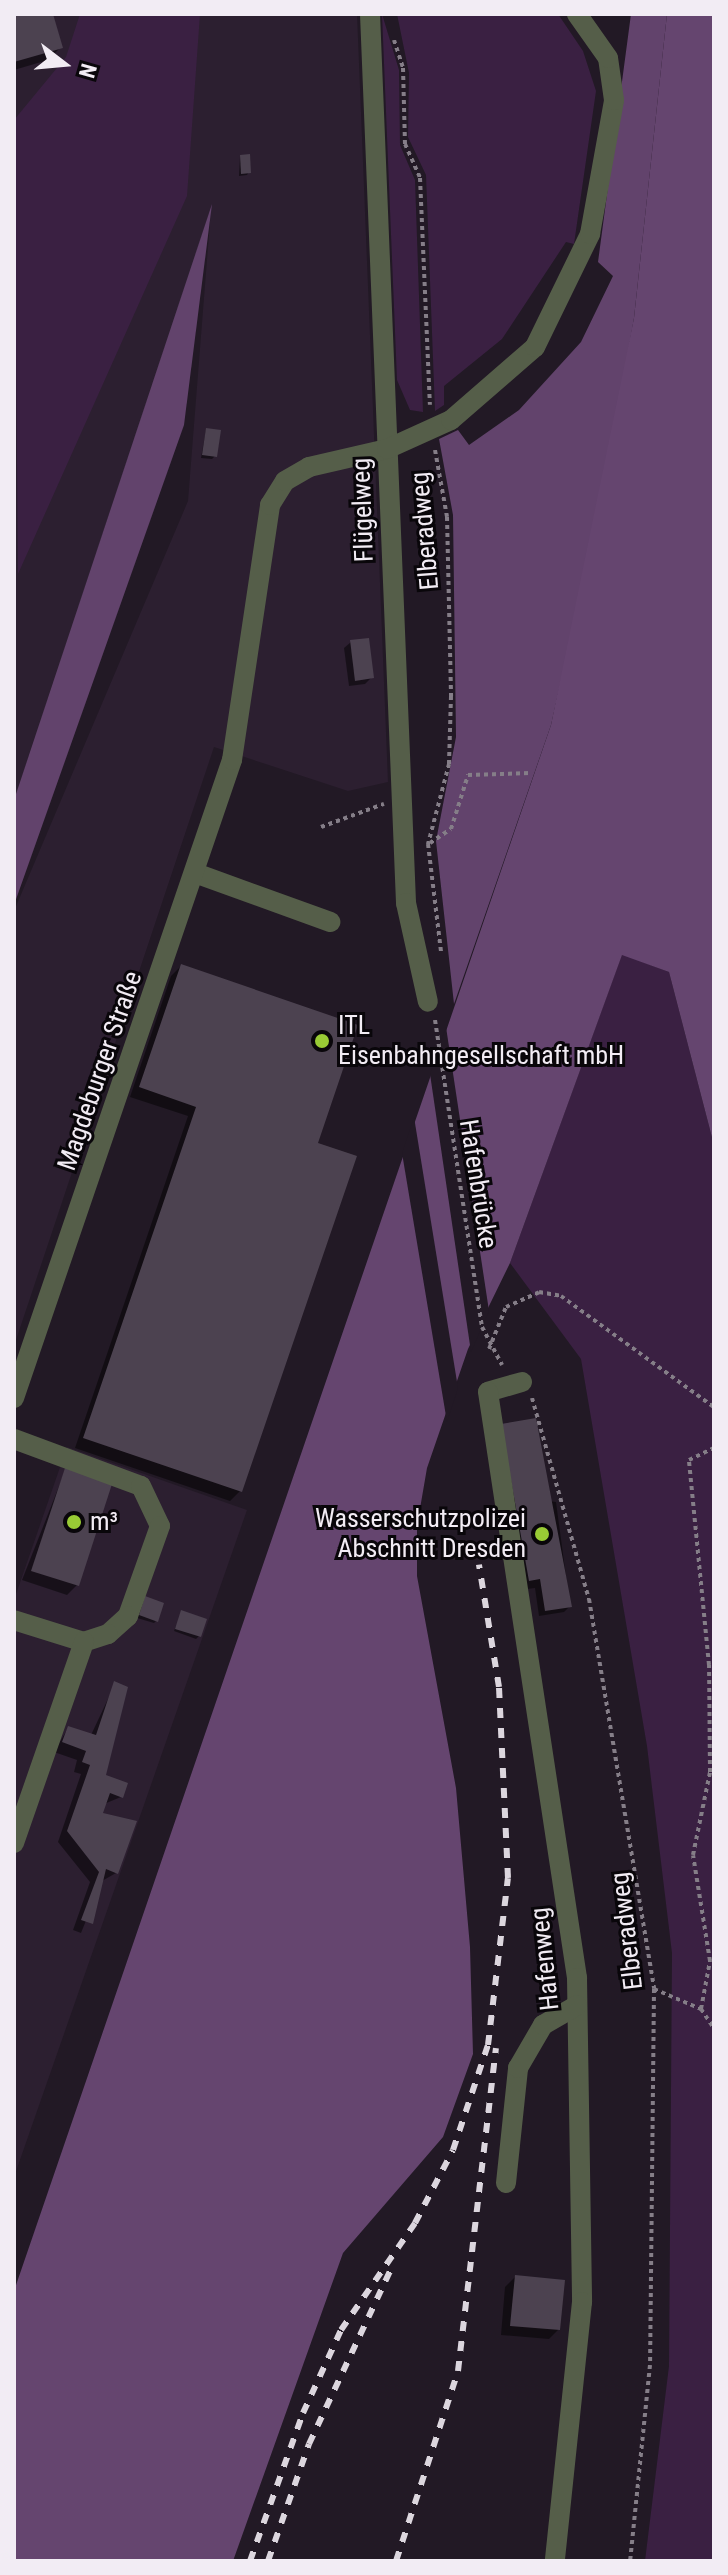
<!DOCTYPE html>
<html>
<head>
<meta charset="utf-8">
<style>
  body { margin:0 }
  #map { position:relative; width:728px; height:2575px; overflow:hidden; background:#221925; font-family:"Roboto Condensed",sans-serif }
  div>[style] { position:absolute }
  .built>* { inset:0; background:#2c1f30 }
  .green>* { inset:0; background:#3a2042 }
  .forest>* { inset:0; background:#62436c }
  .water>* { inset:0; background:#65456f }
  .pier>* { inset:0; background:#221925 }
  .shadow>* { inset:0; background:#0007 }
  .building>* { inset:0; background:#4c4250 }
  .path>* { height:4px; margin-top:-2px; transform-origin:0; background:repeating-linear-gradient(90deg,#857e88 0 4px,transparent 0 8px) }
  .minor>* { height:20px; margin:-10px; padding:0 10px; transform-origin:10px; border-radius:10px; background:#555e49 }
  .rail>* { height:6px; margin-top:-3px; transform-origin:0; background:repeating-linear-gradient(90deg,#dcd6de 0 10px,transparent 0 20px) }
  .dots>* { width:22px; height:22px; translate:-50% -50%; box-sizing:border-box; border:4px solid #09060a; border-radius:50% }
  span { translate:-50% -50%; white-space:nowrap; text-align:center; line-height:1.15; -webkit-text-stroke:6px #09060a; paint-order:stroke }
  .street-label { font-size:26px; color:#f2ecf4 }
  .poi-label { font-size:26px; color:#f2ecf4 }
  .left { translate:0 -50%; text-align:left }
  .right { translate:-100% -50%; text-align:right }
  .frame { position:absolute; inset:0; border:16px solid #f2ecf4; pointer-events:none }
  .north { position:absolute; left:24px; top:24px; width:80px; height:80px; -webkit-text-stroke:6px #09060a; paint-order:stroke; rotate:106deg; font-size:22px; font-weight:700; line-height:32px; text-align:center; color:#f2ecf4 }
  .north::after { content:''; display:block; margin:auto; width:28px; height:36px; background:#f2ecf4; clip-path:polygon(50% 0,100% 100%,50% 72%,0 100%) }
</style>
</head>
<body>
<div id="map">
  <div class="built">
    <div style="clip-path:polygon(14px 14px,357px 14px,388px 782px,348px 791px,214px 747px,14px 1346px,14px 911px,188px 501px,211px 209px,14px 800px)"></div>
    <div style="clip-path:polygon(67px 1447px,247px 1510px,14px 2177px,14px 1600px)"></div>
  </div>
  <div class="green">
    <div style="clip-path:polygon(80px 14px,200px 14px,187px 196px,18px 574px,14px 120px,66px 57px)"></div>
    <div style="clip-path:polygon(382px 14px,399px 70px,400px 145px,415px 180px,423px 412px,410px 410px,397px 380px)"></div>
    <div style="clip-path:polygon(397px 14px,558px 14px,583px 51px,596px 91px,574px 244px,566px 242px,502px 339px,444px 386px,444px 405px,435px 411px,426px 175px,408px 137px,409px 73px)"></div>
    <div style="clip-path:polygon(622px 954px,669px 972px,714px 1145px,714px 2561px,645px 2561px,669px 2366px,672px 1953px,647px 1746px,581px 1359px,510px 1263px)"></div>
  </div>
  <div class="forest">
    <div style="clip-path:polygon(631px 14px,667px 14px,634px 318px,604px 486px,551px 725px,454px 1004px,436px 841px,456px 737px,453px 515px,439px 439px,458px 430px,469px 445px,519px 410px,581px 342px,613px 276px,598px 262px)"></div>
    <div style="clip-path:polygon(212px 204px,184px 425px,14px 905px,14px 800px)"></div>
  </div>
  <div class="water">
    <div style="clip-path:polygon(667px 14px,714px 14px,714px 1145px,669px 972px,622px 955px,510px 1263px,468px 1349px,427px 1468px,417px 1526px,417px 1576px,456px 1788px,470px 1947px,473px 2054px,443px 2137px,343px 2253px,233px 2561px,14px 2561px,14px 2291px,551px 725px,634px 318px)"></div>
  </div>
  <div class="pier">
    <div style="clip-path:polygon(446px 1027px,489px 1311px,471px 1352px,430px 1074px)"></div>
    <div style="clip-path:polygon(414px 1117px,458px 1388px,447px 1422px,402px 1153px)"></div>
  </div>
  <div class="shadow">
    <div style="clip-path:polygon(14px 14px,51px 14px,61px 47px,48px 60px,14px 70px)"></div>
    <div style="clip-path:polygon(240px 157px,249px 172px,247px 175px,239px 176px)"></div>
    <div style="clip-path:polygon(206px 430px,215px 456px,212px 459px,201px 458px)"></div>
    <div style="clip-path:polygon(351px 642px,372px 677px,365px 684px,349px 686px,344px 648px)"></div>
    <div style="clip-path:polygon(181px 966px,315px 1144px,240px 1491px,230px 1501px,75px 1448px,188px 1116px,130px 1097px,171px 976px)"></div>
    <div style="clip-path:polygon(65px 1471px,77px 1585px,67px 1595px,22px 1580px)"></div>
    <div style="clip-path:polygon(505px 1496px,556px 1502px,570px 1606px,564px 1612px,539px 1616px,535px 1588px,519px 1590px)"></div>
    <div style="clip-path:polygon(143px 1601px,156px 1621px,154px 1623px,137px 1618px)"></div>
    <div style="clip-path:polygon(182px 1613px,199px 1636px,196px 1639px,174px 1631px)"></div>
    <div style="clip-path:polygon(115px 1684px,103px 1776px,121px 1797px,104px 1804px,101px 1815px,116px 1873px,102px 1881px,81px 1933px,73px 1930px,90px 1882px,58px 1842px,81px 1774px,74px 1772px,77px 1760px,54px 1752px,68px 1728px,91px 1735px)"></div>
    <div style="clip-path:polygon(515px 2277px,559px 2329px,549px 2339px,501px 2335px,505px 2287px)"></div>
  </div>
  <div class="building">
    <div style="clip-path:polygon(14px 14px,53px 14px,63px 48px,14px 62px)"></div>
    <div style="clip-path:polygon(250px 154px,251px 173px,241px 174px,240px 155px)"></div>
    <div style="clip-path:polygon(206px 428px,221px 430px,217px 457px,202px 455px)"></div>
    <div style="clip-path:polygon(369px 638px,374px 678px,355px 681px,350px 640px)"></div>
    <div style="clip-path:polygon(181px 964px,358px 1025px,318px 1143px,357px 1156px,242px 1492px,83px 1438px,196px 1107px,139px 1087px)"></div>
    <div style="clip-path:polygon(536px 1418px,572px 1607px,545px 1611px,540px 1579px,529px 1581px,501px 1424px)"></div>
    <div style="clip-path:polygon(65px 1468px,112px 1484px,79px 1586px,31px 1571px)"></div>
    <div style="clip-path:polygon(145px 1596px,164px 1603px,158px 1622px,139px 1615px)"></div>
    <div style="clip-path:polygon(181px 1610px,207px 1619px,201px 1637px,175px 1629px)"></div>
    <div style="clip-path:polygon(114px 1681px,128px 1687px,106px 1775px,128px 1783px,123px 1798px,110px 1793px,103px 1813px,137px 1821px,118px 1874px,106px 1869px,93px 1924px,81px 1920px,99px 1872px,67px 1831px,90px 1765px,82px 1762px,86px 1751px,62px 1742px,68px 1726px,96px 1735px)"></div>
    <div style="clip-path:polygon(515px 2275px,565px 2280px,560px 2330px,510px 2326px)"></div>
  </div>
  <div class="path">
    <div style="left:394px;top:40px;width:29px;rotate:72deg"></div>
    <div style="left:403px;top:68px;width:76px;rotate:88.5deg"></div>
    <div style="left:405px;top:144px;width:37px;rotate:66deg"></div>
    <div style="left:420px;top:178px;width:227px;rotate:87.5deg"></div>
    <div style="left:435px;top:450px;width:68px;rotate:79.8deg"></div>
    <div style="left:447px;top:517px;width:179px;rotate:88.7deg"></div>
    <div style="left:451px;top:696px;width:68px;rotate:91.7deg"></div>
    <div style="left:449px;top:764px;width:83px;rotate:104.7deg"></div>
    <div style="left:428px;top:844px;width:109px;rotate:83.1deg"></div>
    <div style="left:321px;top:827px;width:67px;rotate:-20.1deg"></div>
    <div style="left:430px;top:843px;width:25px;rotate:-34deg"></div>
    <div style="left:451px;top:829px;width:57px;rotate:-72.5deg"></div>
    <div style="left:468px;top:775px;width:62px;rotate:-1.8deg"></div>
    <div style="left:435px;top:1020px;width:311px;rotate:81.3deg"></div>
    <div style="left:482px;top:1327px;width:43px;rotate:62.2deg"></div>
    <div style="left:489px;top:1349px;width:45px;rotate:-68deg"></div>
    <div style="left:506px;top:1307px;width:36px;rotate:-24deg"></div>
    <div style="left:539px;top:1292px;width:22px;rotate:10deg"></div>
    <div style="left:561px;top:1296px;width:189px;rotate:36deg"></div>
    <div style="left:532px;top:1398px;width:209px;rotate:74.2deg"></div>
    <div style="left:589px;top:1599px;width:395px;rotate:80.5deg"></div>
    <div style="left:654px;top:1989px;width:376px;rotate:90.6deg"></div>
    <div style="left:650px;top:2365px;width:197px;rotate:95.8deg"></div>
    <div style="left:654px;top:1989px;width:51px;rotate:23.1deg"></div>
    <div style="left:701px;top:2009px;width:23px;rotate:56deg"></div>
    <div style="left:701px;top:2009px;width:49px;rotate:-79.4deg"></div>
    <div style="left:710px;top:1961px;width:107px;rotate:-99.1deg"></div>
    <div style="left:693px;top:1855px;width:85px;rotate:-78.4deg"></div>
    <div style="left:710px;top:1772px;width:107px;rotate:-90.5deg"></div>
    <div style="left:709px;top:1665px;width:206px;rotate:-95.6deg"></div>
    <div style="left:689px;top:1460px;width:28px;rotate:-26deg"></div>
  </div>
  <div class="minor">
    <div style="left:370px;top:14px;width:890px;rotate:87.68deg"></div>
    <div style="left:406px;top:903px;width:101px;rotate:77.5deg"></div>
    <div style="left:195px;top:873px;width:144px;rotate:19.9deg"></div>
    <div style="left:522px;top:1382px;width:35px;rotate:164deg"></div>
    <div style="left:488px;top:1392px;width:593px;rotate:81.36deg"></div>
    <div style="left:577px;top:1978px;width:324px;rotate:89.1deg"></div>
    <div style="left:582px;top:2302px;width:260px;rotate:96deg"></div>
    <div style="left:14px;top:1398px;width:674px;rotate:-71.14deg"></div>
    <div style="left:232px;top:760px;width:258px;rotate:-81.5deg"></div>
    <div style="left:270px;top:505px;width:28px;rotate:-58deg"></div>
    <div style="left:285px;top:481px;width:28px;rotate:-30deg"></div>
    <div style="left:309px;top:467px;width:80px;rotate:-13deg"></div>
    <div style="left:387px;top:449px;width:70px;rotate:-24.4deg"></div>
    <div style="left:451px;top:420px;width:111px;rotate:-41deg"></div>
    <div style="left:535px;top:347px;width:126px;rotate:-64deg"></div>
    <div style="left:590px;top:234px;width:136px;rotate:-79.8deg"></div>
    <div style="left:614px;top:100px;width:42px;rotate:-98.1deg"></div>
    <div style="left:608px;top:58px;width:54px;rotate:-125.2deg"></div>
    <div style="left:14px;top:1439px;width:135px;rotate:20.3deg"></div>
    <div style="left:141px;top:1486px;width:44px;rotate:64.6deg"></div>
    <div style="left:160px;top:1526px;width:96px;rotate:109.6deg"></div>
    <div style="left:128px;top:1616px;width:27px;rotate:138deg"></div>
    <div style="left:108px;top:1634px;width:25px;rotate:162deg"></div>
    <div style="left:84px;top:1642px;width:73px;rotate:-162.6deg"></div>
    <div style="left:14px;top:1843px;width:213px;rotate:-70.8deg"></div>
    <div style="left:506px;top:2183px;width:116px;rotate:-84deg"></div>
    <div style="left:518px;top:2068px;width:50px;rotate:-59.8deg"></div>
    <div style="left:543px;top:2025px;width:39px;rotate:-30deg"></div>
  </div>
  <div class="rail">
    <div style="left:250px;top:2561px;width:157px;rotate:-70.3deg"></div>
    <div style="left:303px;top:2413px;width:91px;rotate:-65.4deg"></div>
    <div style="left:341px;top:2330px;width:130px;rotate:-55.3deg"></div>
    <div style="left:415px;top:2223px;width:82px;rotate:-62.5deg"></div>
    <div style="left:453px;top:2150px;width:111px;rotate:-71.6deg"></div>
    <div style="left:488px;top:2045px;width:168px;rotate:-83.2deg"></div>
    <div style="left:508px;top:1878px;width:191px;rotate:-92.7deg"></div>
    <div style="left:499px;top:1687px;width:124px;rotate:-99.3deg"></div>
    <div style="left:268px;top:2561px;width:124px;rotate:-70.7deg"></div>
    <div style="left:309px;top:2444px;width:193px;rotate:-64.9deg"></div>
    <div style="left:396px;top:2561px;width:200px;rotate:-71.9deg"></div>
    <div style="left:458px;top:2371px;width:325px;rotate:-83.3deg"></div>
  </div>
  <div class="dots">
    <div style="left:322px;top:1041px;background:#99cb35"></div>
    <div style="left:74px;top:1522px;background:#99cb35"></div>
    <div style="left:542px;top:1534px;background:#99cb35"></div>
  </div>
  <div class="street-label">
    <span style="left:363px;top:510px;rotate:-92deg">Flügelweg</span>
    <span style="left:425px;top:531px;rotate:-95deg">Elberadweg</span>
    <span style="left:100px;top:1071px;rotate:-71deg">Magdeburger Straße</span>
    <span style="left:478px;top:1184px;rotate:81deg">Hafenbrücke</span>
    <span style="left:627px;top:1931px;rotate:-97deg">Elberadweg</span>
    <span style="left:545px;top:1959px;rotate:-96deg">Hafenweg</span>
  </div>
  <div class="poi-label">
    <span class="left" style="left:338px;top:1041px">ITL<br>Eisenbahngesellschaft mbH</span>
    <span class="right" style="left:526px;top:1534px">Wasserschutzpolizei<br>Abschnitt Dresden</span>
    <span class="left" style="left:90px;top:1522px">m³</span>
  </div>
  <div class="frame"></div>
  <div class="north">N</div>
</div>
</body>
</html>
